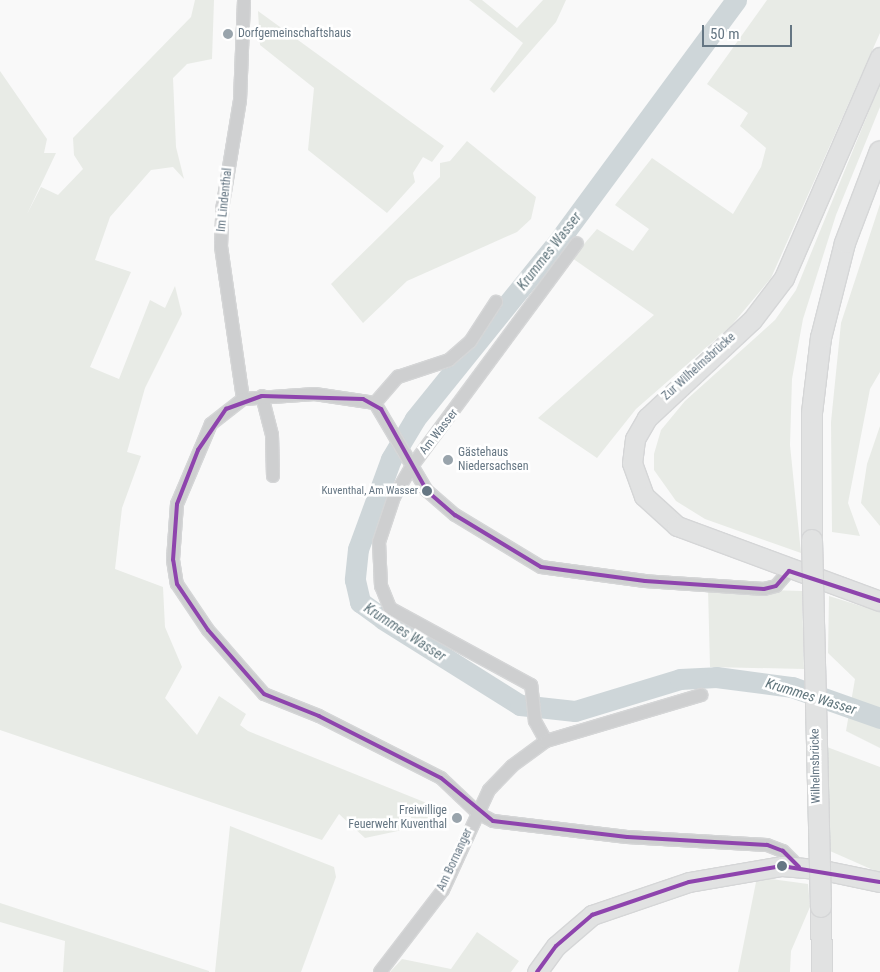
<!DOCTYPE html>
<html>
<head>
<meta charset="utf-8">
<style>
  body { margin:0 }
  #map { position:relative; width:880px; height:972px; overflow:hidden; background:#f9f9f9; font-family:"Roboto Condensed",sans-serif }
  div>[style] { position:absolute }
  .green>* { inset:0; background:#e8ebe6 }
  .river>* { height:21px; margin:-10.5px; padding:0 10.5px; transform-origin:10.5px; border-radius:10.5px; background:#ced6d9 }
  .roads { filter:drop-shadow(1px 0 #d5d6d7) drop-shadow(-1px 0 #d5d6d7) drop-shadow(0 1px #d5d6d7) drop-shadow(0 -1px #d5d6d7) }
  .street>* { height:12px; margin:-6px; padding:0 6px; transform-origin:6px; border-radius:6px; background:#cecfd0 }
  .secondary>* { height:19px; margin:-9.5px; padding:0 9.5px; transform-origin:9.5px; border-radius:9.5px; background:#e1e2e2 }
  .primary>* { height:20px; margin:-10px; padding:0 10px; transform-origin:10px; border-radius:10px; background:#e1e2e2 }
  .bridges { filter:drop-shadow(1px 0 #d5d6d7) drop-shadow(-1px 0 #d5d6d7) drop-shadow(0 1px #d5d6d7) drop-shadow(0 -1px #d5d6d7) }
  .primary-bridge>* { height:20px; margin:-10px; padding:0 10px; transform-origin:10px; border-radius:10px; background:#e1e2e2 }
  .bus-1>* { height:4px; margin:-2px; padding:0 2px; transform-origin:2px; border-radius:2px; background:#8e44ad }
  .dots>* { width:14px; height:14px; translate:-50% -50%; box-sizing:border-box; border:2px solid #fff; border-radius:50% }
  span { translate:-50% -50%; white-space:nowrap; text-align:center; line-height:1.15; -webkit-text-stroke:5px #fff; paint-order:stroke }
  .bus-label { font-size:11px; color:#657683 }
  .right { translate:-100% -50%; text-align:right }
  .poi-label { font-size:12px; color:#657683 }
  .left { translate:0 -50%; text-align:left }
  .street-label { font-size:12px; color:#657683 }
  .water-label { font-size:14px; color:#60757c; font-style:italic }
  .scale { position:absolute; left:702px; top:25px; width:90px; height:22px; box-sizing:border-box; border:2px solid #657683; border-top:0; padding-left:6px; font-size:15px; line-height:18px; white-space:nowrap; color:#657683; -webkit-text-stroke:4px #fff; paint-order:stroke }
</style>
</head>
<body>
<div id="map">
  <div class="green">
    <div style="clip-path:polygon(195px 0,214px 0,212px 59px,187px 64px,173px 78px,176px 147px,184px 179px,173px 167px,151px 170px,110px 217px,95px 260px,131px 272px,90px 367px,119px 379px,150px 300px,165px 308px,175px 286px,182px 314px,145px 388px,127px 452px,141px 456px,122px 508px,115px 569px,163px 587px,165px 627px,182px 667px,165px 698px,197px 735px,219px 696px,246px 714px,240px 725px,248px 731px,444px 810px,440px 822px,365px 838px,339px 814px,322px 840px,0 730px,0 71px,47px 139px,44px 153px,56px 153px,27px 214px,41px 187px,58px 195px,83px 169px,74px 155px,73px 138px,191px 17px)"></div>
    <div style="clip-path:polygon(469px 0,482px 0,517px 28px,543px 0,566px 0,556px 22px,494px 93px,490px 89px,523px 43px)"></div>
    <div style="clip-path:polygon(767px 0,880px 0,880px 33px,771px 278px,731px 326px,636px 409px,597px 458px,538px 418px,654px 315px,572px 258px,597px 229px,633px 251px,649px 229px,615px 205px,652px 158px,733px 214px,761px 167px,766px 148px,740px 126px,748px 113px,707px 84px)"></div>
    <div style="clip-path:polygon(258px 11px,444px 146px,432px 162px,423px 157px,413px 173px,415px 182px,387px 213px,308px 150px,314px 88px,260px 45px)"></div>
    <div style="clip-path:polygon(880px 84px,880px 107px,836px 215px,803px 319px,792px 379px,790px 445px,801px 553px,705px 519px,676px 501px,654px 470px,654px 454px,661px 430px,685px 401px,775px 320px,796px 290px)"></div>
    <div style="clip-path:polygon(467px 141px,536px 197px,531px 219px,517px 232px,407px 281px,363px 323px,331px 284px,440px 177px,440px 163px,450px 161px)"></div>
    <div style="clip-path:polygon(880px 204px,880px 372px,870px 389px,848px 503px,860px 536px,832px 532px,831px 422px,841px 323px)"></div>
    <div style="clip-path:polygon(880px 426px,880px 526px,861px 503px,867px 464px)"></div>
    <div style="clip-path:polygon(708px 588px,802px 591px,804px 669px,710px 667px)"></div>
    <div style="clip-path:polygon(829px 596px,880px 612px,880px 748px,846px 731px,855px 679px,828px 653px)"></div>
    <div style="clip-path:polygon(827px 747px,880px 767px,880px 873px,830px 851px)"></div>
    <div style="clip-path:polygon(230px 826px,334px 867px,336px 877px,301px 972px,215px 972px)"></div>
    <div style="clip-path:polygon(757px 877px,808px 884px,810px 907px,791px 951px,790px 972px,738px 972px)"></div>
    <div style="clip-path:polygon(0 903px,209px 971px,209px 972px,63px 972px,65px 941px,0 922px)"></div>
    <div style="clip-path:polygon(477px 932px,519px 961px,511px 972px,390px 972px,402px 959px,451px 969px)"></div>
  </div>
  <div class="river">
    <div style="left:736px;top:0;width:303px;rotate:126.4deg"></div>
    <div style="left:556px;top:244px;width:225px;rotate:128.9deg"></div>
    <div style="left:415px;top:419px;width:47px;rotate:121deg"></div>
    <div style="left:391px;top:459px;width:96px;rotate:110.1deg"></div>
    <div style="left:358px;top:549px;width:31px;rotate:96deg"></div>
    <div style="left:355px;top:580px;width:23px;rotate:77deg"></div>
    <div style="left:360px;top:602px;width:29px;rotate:36deg"></div>
    <div style="left:383px;top:619px;width:162px;rotate:32.1deg"></div>
    <div style="left:520px;top:705px;width:55px;rotate:6.2deg"></div>
    <div style="left:575px;top:711px;width:110px;rotate:-16.9deg"></div>
    <div style="left:680px;top:679px;width:36px;rotate:-3deg"></div>
    <div style="left:716px;top:677px;width:77px;rotate:7.5deg"></div>
    <div style="left:792px;top:687px;width:93px;rotate:19.4deg"></div>
  </div>
  <div class="roads">
    <div class="street">
      <div style="left:262px;top:396px;width:40px;rotate:75.6deg"></div>
      <div style="left:272px;top:435px;width:41px;rotate:88.6deg"></div>
      <div style="left:243px;top:399px;width:154px;rotate:-98.2deg"></div>
      <div style="left:221px;top:247px;width:37px;rotate:-88deg"></div>
      <div style="left:222px;top:210px;width:111px;rotate:-80.7deg"></div>
      <div style="left:240px;top:100px;width:100px;rotate:-87.7deg"></div>
      <div style="left:375px;top:403px;width:35px;rotate:-49deg"></div>
      <div style="left:398px;top:377px;width:54px;rotate:-18.4deg"></div>
      <div style="left:449px;top:360px;width:28px;rotate:-41deg"></div>
      <div style="left:470px;top:342px;width:48px;rotate:-57deg"></div>
      <div style="left:789px;top:571px;width:20px;rotate:131deg"></div>
      <div style="left:776px;top:586px;width:12px;rotate:166deg"></div>
      <div style="left:764px;top:589px;width:119px;rotate:-176.2deg"></div>
      <div style="left:645px;top:581px;width:105px;rotate:-172.3deg"></div>
      <div style="left:541px;top:567px;width:100px;rotate:-148.8deg"></div>
      <div style="left:455px;top:515px;width:37px;rotate:-139deg"></div>
      <div style="left:427px;top:491px;width:102px;rotate:-120.6deg"></div>
      <div style="left:375px;top:403px;width:61px;rotate:-171.5deg"></div>
      <div style="left:315px;top:394px;width:72px;rotate:176deg"></div>
      <div style="left:243px;top:399px;width:41px;rotate:142deg"></div>
      <div style="left:211px;top:424px;width:87px;rotate:113deg"></div>
      <div style="left:177px;top:504px;width:56px;rotate:94.1deg"></div>
      <div style="left:173px;top:560px;width:24px;rotate:81deg"></div>
      <div style="left:177px;top:584px;width:55px;rotate:56deg"></div>
      <div style="left:208px;top:630px;width:85px;rotate:48.8deg"></div>
      <div style="left:264px;top:694px;width:59px;rotate:21.8deg"></div>
      <div style="left:319px;top:716px;width:137px;rotate:26.9deg"></div>
      <div style="left:441px;top:778px;width:51px;rotate:43.4deg"></div>
      <div style="left:478px;top:813px;width:17px;rotate:28deg"></div>
      <div style="left:493px;top:821px;width:135px;rotate:6.8deg"></div>
      <div style="left:627px;top:837px;width:140px;rotate:3.3deg"></div>
      <div style="left:767px;top:845px;width:17px;rotate:21deg"></div>
      <div style="left:783px;top:851px;width:23px;rotate:45deg"></div>
      <div style="left:546px;top:741px;width:23px;rotate:-119deg"></div>
      <div style="left:535px;top:721px;width:36px;rotate:-96deg"></div>
      <div style="left:531px;top:685px;width:161px;rotate:-151.4deg"></div>
      <div style="left:390px;top:608px;width:24px;rotate:-112deg"></div>
      <div style="left:381px;top:586px;width:44px;rotate:-92.6deg"></div>
      <div style="left:379px;top:542px;width:47px;rotate:-71.6deg"></div>
      <div style="left:394px;top:497px;width:36px;rotate:-60deg"></div>
      <div style="left:412px;top:466px;width:277px;rotate:-53.5deg"></div>
      <div style="left:380px;top:972px;width:103px;rotate:-52.5deg"></div>
      <div style="left:443px;top:890px;width:110px;rotate:-65.3deg"></div>
      <div style="left:489px;top:790px;width:33px;rotate:-46deg"></div>
      <div style="left:512px;top:766px;width:42px;rotate:-36.3deg"></div>
      <div style="left:546px;top:741px;width:162px;rotate:-16.5deg"></div>
    </div>
    <div class="secondary">
      <div style="left:880px;top:57px;width:241px;rotate:113.5deg"></div>
      <div style="left:784px;top:278px;width:53px;rotate:127.3deg"></div>
      <div style="left:752px;top:320px;width:144px;rotate:137deg"></div>
      <div style="left:647px;top:418px;width:24px;rotate:120deg"></div>
      <div style="left:635px;top:439px;width:24px;rotate:97deg"></div>
      <div style="left:632px;top:463px;width:35px;rotate:70deg"></div>
      <div style="left:644px;top:496px;width:45px;rotate:42.3deg"></div>
      <div style="left:677px;top:526px;width:216px;rotate:20.3deg"></div>
      <div style="left:537px;top:972px;width:32px;rotate:-54deg"></div>
      <div style="left:556px;top:946px;width:48px;rotate:-40.7deg"></div>
      <div style="left:592px;top:915px;width:102px;rotate:-18.8deg"></div>
      <div style="left:689px;top:882px;width:94px;rotate:-9.8deg"></div>
      <div style="left:782px;top:866px;width:36px;rotate:5deg"></div>
      <div style="left:818px;top:869px;width:63px;rotate:11.8deg"></div>
    </div>
    <div class="primary">
      <div style="left:812px;top:540px;width:127px;rotate:-90deg"></div>
      <div style="left:812px;top:413px;width:76px;rotate:-83.2deg"></div>
      <div style="left:821px;top:338px;width:98px;rotate:-75.8deg"></div>
      <div style="left:845px;top:243px;width:98px;rotate:-69.2deg"></div>
      <div style="left:821px;top:907px;width:65px;rotate:89.1deg"></div>
    </div>
  </div>
  <div class="bridges">
    <div class="primary-bridge">
      <div style="left:812px;top:540px;width:367px;rotate:88.6deg"></div>
    </div>
  </div>
  <div class="bus-1">
    <div style="left:799px;top:867px;width:23px;rotate:-135deg"></div>
    <div style="left:783px;top:851px;width:17px;rotate:-159deg"></div>
    <div style="left:767px;top:845px;width:140px;rotate:-176.7deg"></div>
    <div style="left:627px;top:837px;width:135px;rotate:-173.2deg"></div>
    <div style="left:493px;top:821px;width:67px;rotate:-140.4deg"></div>
    <div style="left:441px;top:778px;width:137px;rotate:-153.1deg"></div>
    <div style="left:319px;top:716px;width:59px;rotate:-158.2deg"></div>
    <div style="left:264px;top:694px;width:85px;rotate:-131.2deg"></div>
    <div style="left:208px;top:630px;width:55px;rotate:-124deg"></div>
    <div style="left:177px;top:584px;width:24px;rotate:-99deg"></div>
    <div style="left:173px;top:560px;width:56px;rotate:-85.9deg"></div>
    <div style="left:177px;top:504px;width:58px;rotate:-68.7deg"></div>
    <div style="left:198px;top:450px;width:50px;rotate:-55.7deg"></div>
    <div style="left:226px;top:409px;width:38px;rotate:-20deg"></div>
    <div style="left:262px;top:396px;width:101px;rotate:1.7deg"></div>
    <div style="left:363px;top:399px;width:21px;rotate:29deg"></div>
    <div style="left:381px;top:409px;width:94px;rotate:60.7deg"></div>
    <div style="left:427px;top:491px;width:37px;rotate:41deg"></div>
    <div style="left:455px;top:515px;width:100px;rotate:31.2deg"></div>
    <div style="left:541px;top:567px;width:105px;rotate:7.7deg"></div>
    <div style="left:645px;top:581px;width:119px;rotate:3.8deg"></div>
    <div style="left:764px;top:589px;width:12px;rotate:-14deg"></div>
    <div style="left:776px;top:586px;width:20px;rotate:-49deg"></div>
    <div style="left:789px;top:571px;width:96px;rotate:18.2deg"></div>
    <div style="left:537px;top:972px;width:32px;rotate:-54deg"></div>
    <div style="left:556px;top:946px;width:48px;rotate:-40.7deg"></div>
    <div style="left:592px;top:915px;width:102px;rotate:-18.8deg"></div>
    <div style="left:689px;top:882px;width:94px;rotate:-9.8deg"></div>
    <div style="left:782px;top:866px;width:99px;rotate:9.3deg"></div>
  </div>
  <div class="dots">
    <div style="left:228px;top:34px;background:#99a4ac"></div>
    <div style="left:448px;top:460px;background:#99a4ac"></div>
    <div style="left:427px;top:491px;background:#657683"></div>
    <div style="left:457px;top:818px;background:#99a4ac"></div>
    <div style="left:782px;top:866px;background:#657683"></div>
  </div>
  <div class="bus-label">
    <span class="right" style="left:418px;top:491px">Kuventhal, Am Wasser</span>
  </div>
  <div class="poi-label">
    <span class="left" style="left:238px;top:34px">Dorfgemeinschaftshaus</span>
    <span class="left" style="left:458px;top:460px">Gästehaus<br>Niedersachsen</span>
    <span class="right" style="left:447px;top:818px">Freiwillige<br>Feuerwehr Kuventhal</span>
  </div>
  <div class="street-label">
    <span style="left:225px;top:200px;rotate:-84deg">Im Lindenthal</span>
    <span style="left:699px;top:367px;rotate:-42deg">Zur Wilhelmsbrücke</span>
    <span style="left:439px;top:432px;rotate:-52deg">Am Wasser</span>
    <span style="left:816px;top:766px;rotate:-91deg">Wilhelmsbrücke</span>
    <span style="left:455px;top:860px;rotate:-65deg">Am Bornanger</span>
  </div>
  <div class="water-label">
    <span style="left:549px;top:251px;rotate:-52deg">Krummes Wasser</span>
    <span style="left:405px;top:632px;rotate:33deg">Krummes Wasser</span>
    <span style="left:811px;top:696px;rotate:17deg">Krummes Wasser</span>
  </div>
  <div class="scale">50 m</div>
</div>
</body>
</html>
